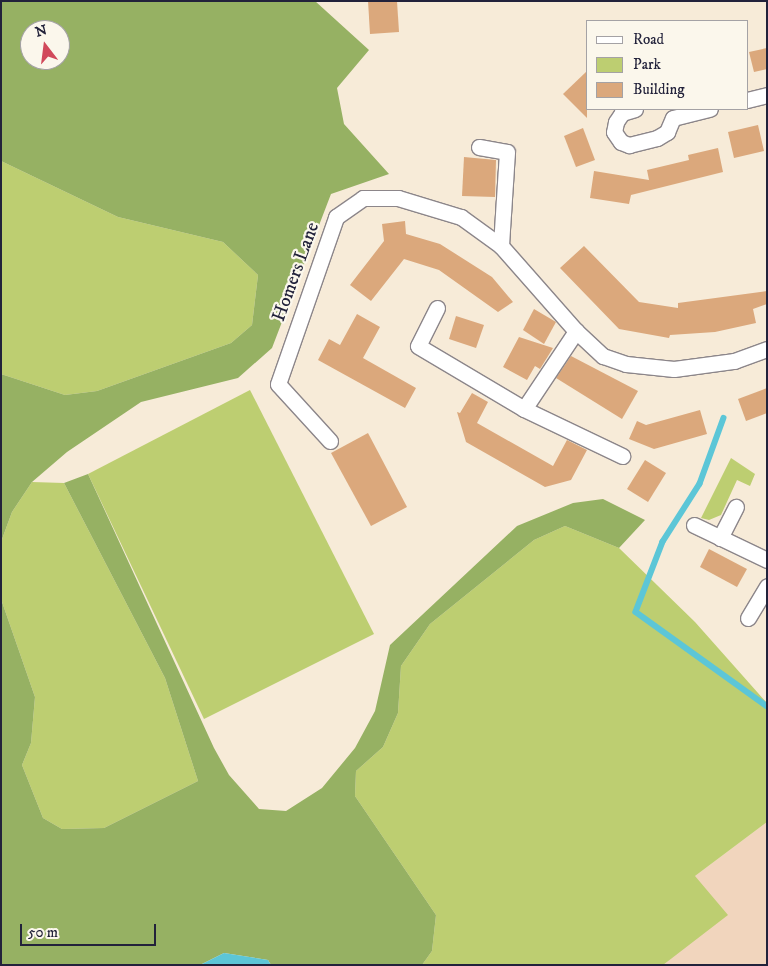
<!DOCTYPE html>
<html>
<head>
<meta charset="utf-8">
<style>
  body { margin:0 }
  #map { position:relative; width:768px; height:966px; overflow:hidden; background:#f7ebd8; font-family:"IM FELL DW Pica",serif }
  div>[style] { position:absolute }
  .built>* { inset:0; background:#f1d5bd }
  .green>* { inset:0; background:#bdce71 }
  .forest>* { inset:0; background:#96b163 }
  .water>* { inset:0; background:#5cc6d7 }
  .stream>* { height:5.5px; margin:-2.75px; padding:0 2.75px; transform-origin:2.75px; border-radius:2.75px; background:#5cc6d7 }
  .building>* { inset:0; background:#dba87c }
  .roads { filter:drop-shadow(1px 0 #8c868a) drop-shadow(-1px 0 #8c868a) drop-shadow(0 1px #8c868a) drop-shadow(0 -1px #8c868a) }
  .minor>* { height:15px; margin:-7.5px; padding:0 7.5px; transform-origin:7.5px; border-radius:7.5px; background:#fff }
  span { translate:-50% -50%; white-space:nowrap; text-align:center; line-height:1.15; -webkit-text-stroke:4.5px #fbf7ec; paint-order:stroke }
  .street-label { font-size:19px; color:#22223b }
  .frame { position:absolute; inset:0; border:2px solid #22223b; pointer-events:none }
  .legend { position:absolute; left:586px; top:20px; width:162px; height:90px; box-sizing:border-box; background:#fbf7ec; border:1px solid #a4a2a5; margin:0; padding:6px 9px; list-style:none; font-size:15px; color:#22223b }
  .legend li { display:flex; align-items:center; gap:10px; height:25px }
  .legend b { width:25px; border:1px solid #a4a2a5 }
  .north { position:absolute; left:20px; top:20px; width:50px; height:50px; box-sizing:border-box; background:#fbf7ec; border:1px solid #a4a2a5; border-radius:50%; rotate:345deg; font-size:14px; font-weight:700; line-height:20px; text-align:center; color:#22223b }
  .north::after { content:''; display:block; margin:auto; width:18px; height:22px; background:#d1495b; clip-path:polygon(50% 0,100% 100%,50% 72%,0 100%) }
  .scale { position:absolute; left:20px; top:924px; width:136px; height:22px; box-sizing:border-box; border:2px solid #22223b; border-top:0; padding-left:6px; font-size:15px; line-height:18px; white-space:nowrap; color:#22223b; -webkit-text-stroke:4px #fbf7ec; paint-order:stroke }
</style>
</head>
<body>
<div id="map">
  <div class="built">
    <div style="clip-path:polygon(767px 822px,767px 965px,663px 965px,677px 953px,695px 876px)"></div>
  </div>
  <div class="green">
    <div style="clip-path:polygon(1px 161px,118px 217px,223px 242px,258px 275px,252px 325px,231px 343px,97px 391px,65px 395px,1px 374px)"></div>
    <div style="clip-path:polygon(250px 390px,374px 634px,204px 719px,88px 474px)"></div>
    <div style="clip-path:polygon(731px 458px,755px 474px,750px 486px,737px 480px,721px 515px,709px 520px,701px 518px)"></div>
    <div style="clip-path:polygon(32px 482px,64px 483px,165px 678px,198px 781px,104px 828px,62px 829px,43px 818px,22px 765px,31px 743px,35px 697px,1px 599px,1px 542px,12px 512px)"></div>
    <div style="clip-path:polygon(565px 526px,619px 548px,695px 622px,767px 703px,767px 822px,695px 876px,728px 915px,663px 965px,422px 965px,432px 951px,436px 915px,355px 796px,356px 771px,383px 747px,398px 713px,401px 666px,430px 624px,534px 540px)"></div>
  </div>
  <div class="forest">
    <div style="clip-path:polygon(evenodd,1px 1px,315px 1px,369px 50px,337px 88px,344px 124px,389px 174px,331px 194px,272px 348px,238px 378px,141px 402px,67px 452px,32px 482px,12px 512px,1px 542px,1px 374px,65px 395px,97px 391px,231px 343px,252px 325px,258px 275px,223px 242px,118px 217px,1px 161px,1px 1px,30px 30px,60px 30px,60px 60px,30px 60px,30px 30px)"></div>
    <div style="clip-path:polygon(88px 474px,214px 748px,229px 775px,259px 809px,286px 811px,322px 788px,355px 748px,375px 711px,390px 645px,517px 526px,573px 503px,603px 499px,645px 520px,619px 548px,565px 526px,534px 540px,430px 624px,401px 666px,398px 713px,383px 747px,356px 771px,355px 796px,436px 915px,432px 951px,422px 965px,271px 965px,268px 960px,224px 953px,200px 965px,1px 965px,1px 599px,35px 697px,31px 743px,22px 765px,43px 818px,62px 829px,104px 828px,198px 781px,165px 678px,64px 483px)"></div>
  </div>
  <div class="water">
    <div style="clip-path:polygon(224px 953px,268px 960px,271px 965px,200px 965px)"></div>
  </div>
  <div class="stream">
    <div style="left:724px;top:418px;width:70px;rotate:110deg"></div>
    <div style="left:700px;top:484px;width:69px;rotate:122.5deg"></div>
    <div style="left:663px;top:542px;width:75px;rotate:111.1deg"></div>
    <div style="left:636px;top:612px;width:161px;rotate:35.7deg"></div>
  </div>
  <div class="building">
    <div style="clip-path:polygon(368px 1px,397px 1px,399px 32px,370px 34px)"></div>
    <div style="clip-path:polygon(767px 48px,767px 69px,754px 72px,749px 52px)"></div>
    <div style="clip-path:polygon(587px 71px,587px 118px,563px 94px)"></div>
    <div style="clip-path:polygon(758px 125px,764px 151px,734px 158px,728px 132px)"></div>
    <div style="clip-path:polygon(583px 128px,595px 160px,576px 167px,564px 136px)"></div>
    <div style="clip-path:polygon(718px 148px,723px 172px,631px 195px,629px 204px,590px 198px,594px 171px,649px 180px,647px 170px,689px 160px,688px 155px)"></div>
    <div style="clip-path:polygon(464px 157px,496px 160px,495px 197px,462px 196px)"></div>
    <div style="clip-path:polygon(405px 221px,406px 234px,440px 244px,492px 277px,513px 302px,498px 312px,439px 270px,404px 259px,371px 301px,350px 285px,384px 241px,382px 224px)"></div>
    <div style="clip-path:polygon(584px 246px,639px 302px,678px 308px,678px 303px,767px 291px,767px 304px,753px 309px,756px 323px,715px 332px,670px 335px,669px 338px,619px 329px,560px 268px)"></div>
    <div style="clip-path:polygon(534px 309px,556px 322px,544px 344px,523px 330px)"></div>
    <div style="clip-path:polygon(357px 314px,380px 327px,363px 358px,416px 388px,405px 408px,318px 360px,329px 339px,340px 345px)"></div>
    <div style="clip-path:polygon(456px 316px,484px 325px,476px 348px,449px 339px)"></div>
    <div style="clip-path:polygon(519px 337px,553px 348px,540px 369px,535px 366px,527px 380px,503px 367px)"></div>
    <div style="clip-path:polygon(571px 356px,638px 391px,622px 419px,556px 378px)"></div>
    <div style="clip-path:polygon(767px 388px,767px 413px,746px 421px,738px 399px)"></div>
    <div style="clip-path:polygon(472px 393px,488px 402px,477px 423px,553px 466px,567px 440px,587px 450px,571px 480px,545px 487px,466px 442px,457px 412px,460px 413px)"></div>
    <div style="clip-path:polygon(700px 410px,707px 434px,654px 449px,629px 439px,637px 421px,646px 425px)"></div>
    <div style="clip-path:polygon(368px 433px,407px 507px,371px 526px,331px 453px)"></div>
    <div style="clip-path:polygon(645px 460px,666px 473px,648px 502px,627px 489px)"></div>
    <div style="clip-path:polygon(709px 549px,747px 569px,737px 587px,700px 567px)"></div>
  </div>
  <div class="roads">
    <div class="minor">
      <div style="left:747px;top:100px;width:21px;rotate:-14deg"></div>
      <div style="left:635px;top:109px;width:14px;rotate:163deg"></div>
      <div style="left:622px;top:113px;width:11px;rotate:124deg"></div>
      <div style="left:616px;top:122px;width:10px;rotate:101deg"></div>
      <div style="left:614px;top:132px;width:12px;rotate:55deg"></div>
      <div style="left:621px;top:142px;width:9px;rotate:21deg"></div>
      <div style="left:629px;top:145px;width:29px;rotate:-14deg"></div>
      <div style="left:657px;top:138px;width:12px;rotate:-31deg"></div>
      <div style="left:667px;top:132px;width:15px;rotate:-67deg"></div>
      <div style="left:673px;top:118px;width:38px;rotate:-14deg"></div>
      <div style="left:479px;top:147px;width:28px;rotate:10deg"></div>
      <div style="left:507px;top:152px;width:94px;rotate:93.7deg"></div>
      <div style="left:437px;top:308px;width:42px;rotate:116.6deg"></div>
      <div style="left:418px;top:346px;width:123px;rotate:30.7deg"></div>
      <div style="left:524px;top:409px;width:109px;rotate:25.6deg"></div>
      <div style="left:524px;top:409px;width:94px;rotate:-56.3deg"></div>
      <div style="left:330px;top:441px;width:77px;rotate:-132.4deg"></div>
      <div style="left:278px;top:384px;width:177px;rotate:-70.8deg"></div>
      <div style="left:336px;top:217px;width:33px;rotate:-35deg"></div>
      <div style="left:363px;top:198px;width:35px"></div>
      <div style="left:398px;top:198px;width:66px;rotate:16.8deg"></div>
      <div style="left:461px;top:217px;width:49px;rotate:35.9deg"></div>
      <div style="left:501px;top:246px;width:113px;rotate:48.6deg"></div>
      <div style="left:576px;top:331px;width:37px;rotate:43deg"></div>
      <div style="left:603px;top:356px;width:24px;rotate:19deg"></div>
      <div style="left:626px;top:364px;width:48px;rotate:5.9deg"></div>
      <div style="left:674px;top:369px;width:61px;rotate:-7.6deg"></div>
      <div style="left:734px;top:361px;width:35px;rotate:-20deg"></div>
      <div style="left:694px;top:525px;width:81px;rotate:25.6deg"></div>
      <div style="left:720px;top:538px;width:35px;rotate:-63deg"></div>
      <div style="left:748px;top:618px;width:37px;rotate:-59deg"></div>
    </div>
  </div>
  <div class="street-label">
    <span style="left:296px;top:272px;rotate:-70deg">Homers Lane</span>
  </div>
  <div class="frame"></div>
  <ul class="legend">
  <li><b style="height:6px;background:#fff"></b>Road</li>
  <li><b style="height:14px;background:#bdce71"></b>Park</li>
  <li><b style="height:14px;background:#dba87c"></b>Building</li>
  </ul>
  <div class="north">N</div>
  <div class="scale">50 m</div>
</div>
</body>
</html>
